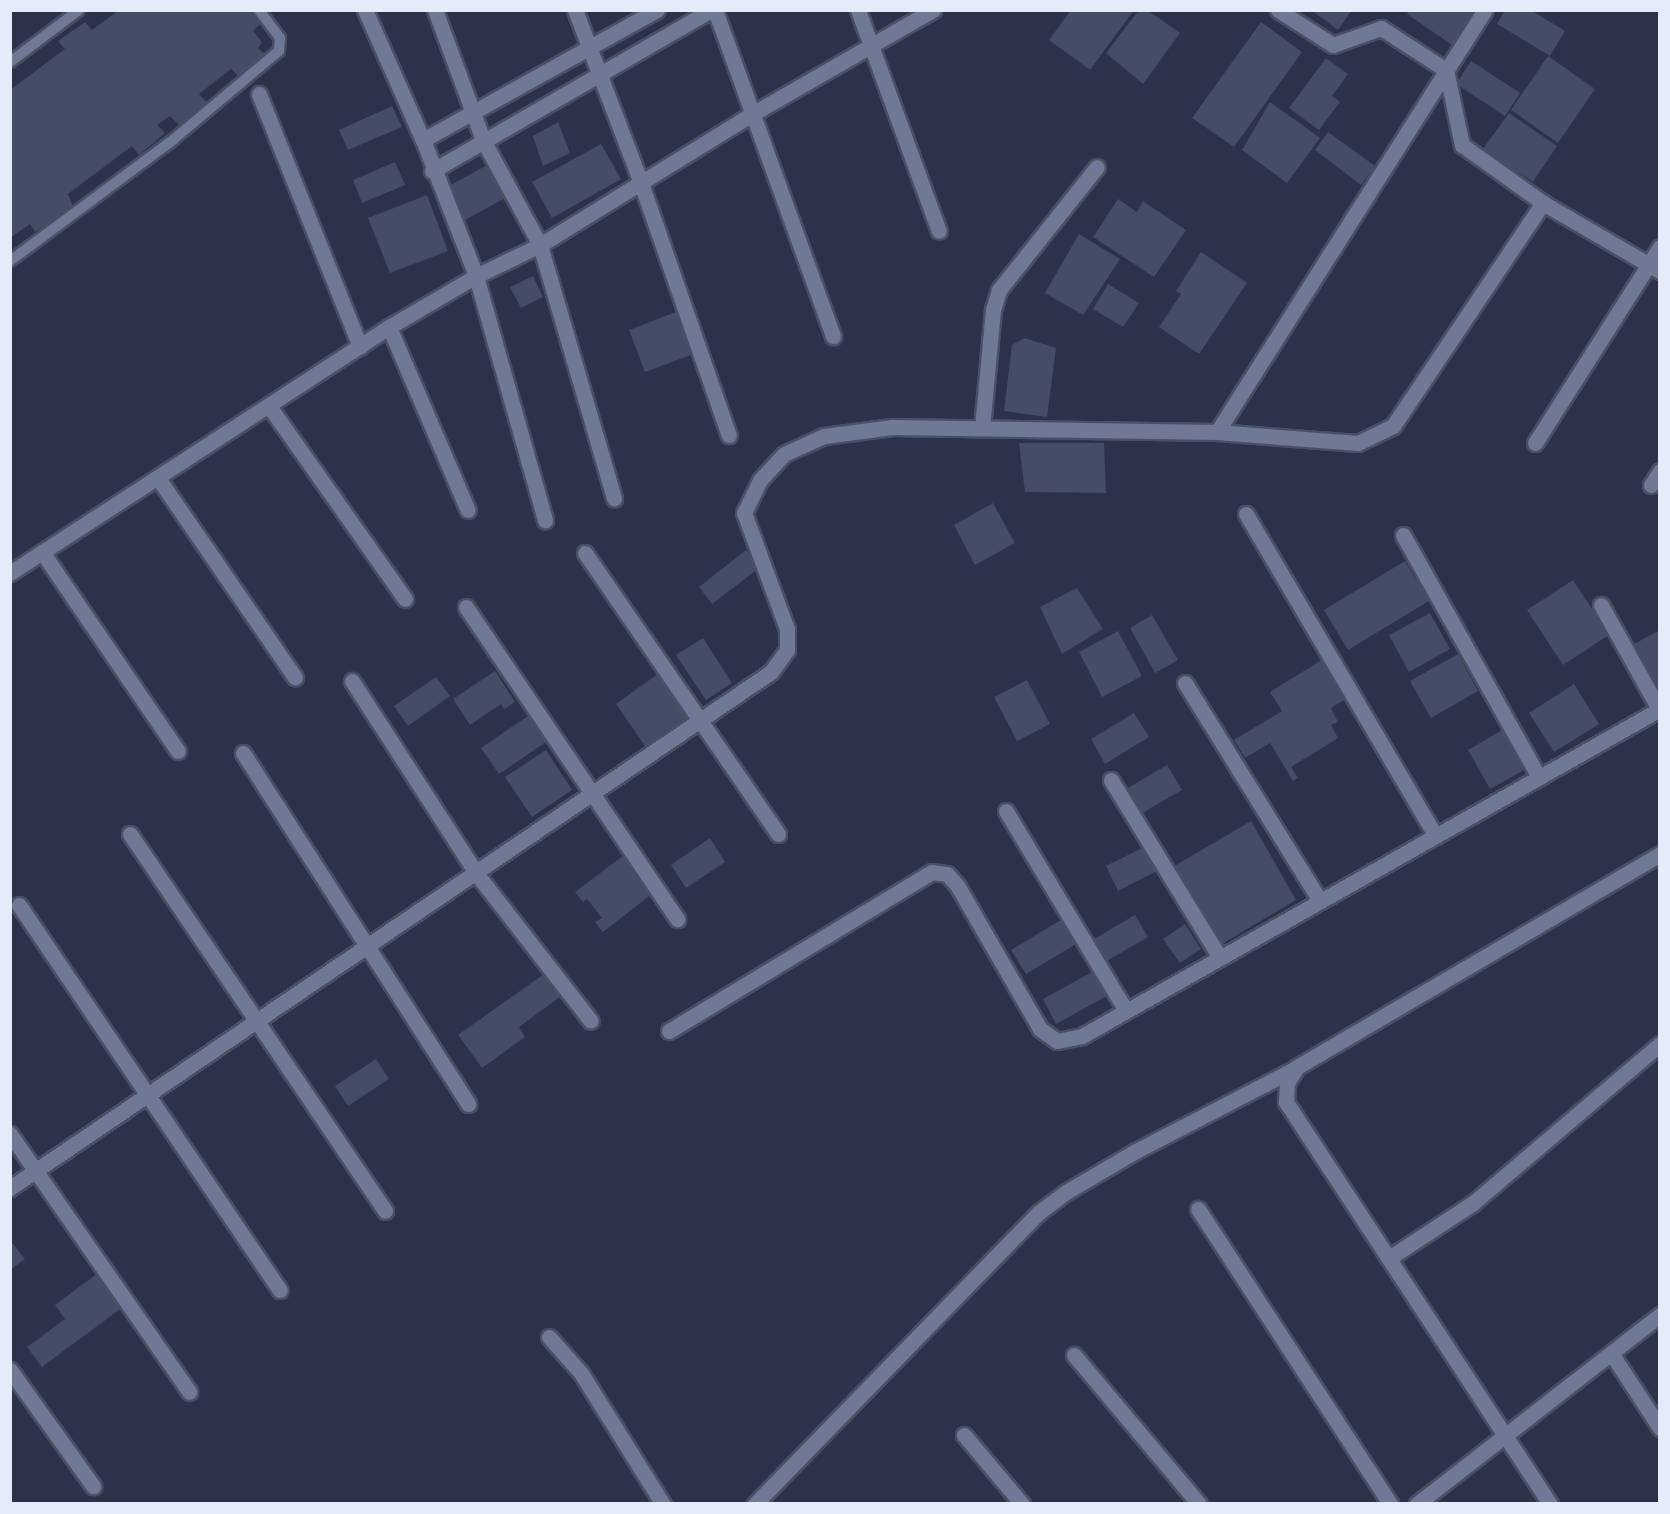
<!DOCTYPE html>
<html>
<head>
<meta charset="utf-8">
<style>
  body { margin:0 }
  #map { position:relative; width:1670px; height:1514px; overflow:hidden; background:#2b324a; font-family:Commissioner,sans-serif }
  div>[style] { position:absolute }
  .building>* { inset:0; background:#444c66 }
  .roads { filter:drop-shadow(2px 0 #4a5064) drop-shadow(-2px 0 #4a5064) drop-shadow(0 2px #4a5064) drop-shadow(0 -2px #4a5064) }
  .service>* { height:10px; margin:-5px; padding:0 5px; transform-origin:5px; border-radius:5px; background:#6f7894 }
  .minor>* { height:15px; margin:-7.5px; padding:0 7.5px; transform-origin:7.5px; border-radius:7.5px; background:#6f7894 }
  span { translate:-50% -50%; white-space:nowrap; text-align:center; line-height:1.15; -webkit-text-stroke:6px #21283f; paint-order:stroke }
  .frame { position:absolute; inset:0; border:12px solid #e6ebfb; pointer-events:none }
</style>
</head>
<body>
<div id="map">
  <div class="building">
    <div style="clip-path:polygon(119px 10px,249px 10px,260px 24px,253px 31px,262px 42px,258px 48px,268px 57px,242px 80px,231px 69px,199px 94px,207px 103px,179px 125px,170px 116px,157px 125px,165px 133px,139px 155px,132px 146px,68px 194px,73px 207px,35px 232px,30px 224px,10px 238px,10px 90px,65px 49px,58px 41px,85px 22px,92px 30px)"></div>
    <div style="clip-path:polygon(1071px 10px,1134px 10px,1090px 70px,1049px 40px)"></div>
    <div style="clip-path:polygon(1139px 10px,1147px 10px,1180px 33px,1143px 84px,1106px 53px)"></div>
    <div style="clip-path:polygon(1311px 10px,1352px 10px,1338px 30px)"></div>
    <div style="clip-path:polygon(1409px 10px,1480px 10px,1455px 47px,1407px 14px)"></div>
    <div style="clip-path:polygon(1505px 10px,1531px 10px,1565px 31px,1550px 56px,1497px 24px)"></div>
    <div style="clip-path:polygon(1261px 22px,1302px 52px,1234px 147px,1192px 118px)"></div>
    <div style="clip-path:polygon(1548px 56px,1595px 89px,1558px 143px,1511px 110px)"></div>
    <div style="clip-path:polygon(1326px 58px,1348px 74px,1332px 96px,1340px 102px,1319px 130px,1289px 108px)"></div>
    <div style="clip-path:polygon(1471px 61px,1520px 93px,1505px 116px,1456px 84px)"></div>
    <div style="clip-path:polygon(1270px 102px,1320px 138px,1287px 183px,1242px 150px)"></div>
    <div style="clip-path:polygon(392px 106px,402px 127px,348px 150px,339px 130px)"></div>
    <div style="clip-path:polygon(1509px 113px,1557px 146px,1533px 182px,1483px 149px)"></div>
    <div style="clip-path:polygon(558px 122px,570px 153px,543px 166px,533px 136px)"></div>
    <div style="clip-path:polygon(1328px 132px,1375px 166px,1361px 185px,1315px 150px)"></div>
    <div style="clip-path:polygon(601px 144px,621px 179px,552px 218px,532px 182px)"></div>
    <div style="clip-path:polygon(395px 162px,405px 185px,362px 203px,353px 180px)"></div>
    <div style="clip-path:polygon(489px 164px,507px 197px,463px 221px,445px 188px)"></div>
    <div style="clip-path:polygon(427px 195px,448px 251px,390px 273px,368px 218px)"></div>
    <div style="clip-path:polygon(1118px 199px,1137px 212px,1143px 201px,1186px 230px,1154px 277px,1093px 237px)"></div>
    <div style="clip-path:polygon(1079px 234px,1120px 259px,1083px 315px,1045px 293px)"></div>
    <div style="clip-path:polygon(1201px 252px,1247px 283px,1199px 354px,1159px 327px,1181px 294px,1176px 291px)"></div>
    <div style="clip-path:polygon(533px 276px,543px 297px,521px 308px,510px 287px)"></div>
    <div style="clip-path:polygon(1108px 284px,1139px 303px,1123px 327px,1093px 309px)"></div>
    <div style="clip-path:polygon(676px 312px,691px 355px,645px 372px,629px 330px)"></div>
    <div style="clip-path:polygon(1024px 338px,1056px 348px,1047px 417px,1004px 411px,1012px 345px)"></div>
    <div style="clip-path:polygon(1019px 443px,1104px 443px,1106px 493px,1025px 492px)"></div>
    <div style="clip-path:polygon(993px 503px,1015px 543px,975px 565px,954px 525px)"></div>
    <div style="clip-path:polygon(746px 550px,759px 568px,712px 604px,699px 587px)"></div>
    <div style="clip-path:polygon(1405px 561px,1429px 601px,1348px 650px,1324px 610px)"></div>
    <div style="clip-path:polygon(1573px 580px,1609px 635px,1563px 665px,1527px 610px)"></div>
    <div style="clip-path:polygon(1077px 588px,1103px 629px,1062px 654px,1040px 607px)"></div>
    <div style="clip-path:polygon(1430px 613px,1450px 649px,1409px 672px,1389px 635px)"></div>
    <div style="clip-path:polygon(1152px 615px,1178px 660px,1155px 673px,1130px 628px)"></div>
    <div style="clip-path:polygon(1660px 630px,1660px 691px,1634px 644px)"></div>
    <div style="clip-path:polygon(1118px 631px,1142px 676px,1102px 697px,1079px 652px)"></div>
    <div style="clip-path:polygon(703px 638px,732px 683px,706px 700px,676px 655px)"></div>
    <div style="clip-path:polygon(1458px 654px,1478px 691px,1431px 718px,1410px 681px)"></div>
    <div style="clip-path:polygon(1325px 658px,1349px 697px,1331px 708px,1338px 722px,1331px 725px,1338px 738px,1291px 767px,1298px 778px,1293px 781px,1270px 743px,1245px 758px,1234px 740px,1282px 711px,1270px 692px)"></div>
    <div style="clip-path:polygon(495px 671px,515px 702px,504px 709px,501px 704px,470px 725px,453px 699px)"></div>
    <div style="clip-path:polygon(659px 673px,689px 716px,645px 746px,616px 704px)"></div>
    <div style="clip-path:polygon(436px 677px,450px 696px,408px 726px,394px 706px)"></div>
    <div style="clip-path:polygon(1027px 680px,1050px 724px,1017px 741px,994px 697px)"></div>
    <div style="clip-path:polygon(1574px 684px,1599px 724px,1554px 752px,1529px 713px)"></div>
    <div style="clip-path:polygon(1134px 713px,1149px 737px,1105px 764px,1091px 739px)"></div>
    <div style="clip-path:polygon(528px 716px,546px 742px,499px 774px,481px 748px)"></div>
    <div style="clip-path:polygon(1502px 730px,1526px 769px,1490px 789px,1468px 750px)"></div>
    <div style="clip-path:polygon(546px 750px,572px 790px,532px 817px,505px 777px)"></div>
    <div style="clip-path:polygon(1167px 765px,1182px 790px,1142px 813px,1128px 788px)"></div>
    <div style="clip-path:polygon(1251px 821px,1296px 900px,1217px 947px,1171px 868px)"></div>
    <div style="clip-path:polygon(710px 838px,725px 862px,686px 888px,671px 865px)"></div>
    <div style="clip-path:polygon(1144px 847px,1157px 871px,1118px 891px,1106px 866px)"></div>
    <div style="clip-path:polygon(624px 855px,653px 893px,603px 932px,595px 922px,602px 918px,587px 899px,583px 902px,575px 892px)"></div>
    <div style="clip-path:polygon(1135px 915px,1148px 937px,1107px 961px,1094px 939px)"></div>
    <div style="clip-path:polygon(1061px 920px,1076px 944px,1026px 974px,1011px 950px)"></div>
    <div style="clip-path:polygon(1185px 924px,1201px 949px,1180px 963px,1163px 939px)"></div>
    <div style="clip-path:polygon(1094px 971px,1107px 996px,1056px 1024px,1043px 999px)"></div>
    <div style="clip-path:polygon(544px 974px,560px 997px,519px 1027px,525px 1037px,482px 1068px,458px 1035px)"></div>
    <div style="clip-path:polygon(376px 1059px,389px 1079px,348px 1106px,335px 1086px)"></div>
    <div style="clip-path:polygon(10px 1240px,25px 1259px,10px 1270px)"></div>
    <div style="clip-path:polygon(98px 1273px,123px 1307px,42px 1367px,27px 1347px,65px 1319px,55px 1305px)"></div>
  </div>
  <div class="roads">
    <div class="service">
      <div style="left:10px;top:62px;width:86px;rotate:-37deg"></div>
      <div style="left:10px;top:261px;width:204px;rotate:-36.6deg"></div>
      <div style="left:174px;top:139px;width:137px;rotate:-40deg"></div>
      <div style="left:279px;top:51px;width:13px;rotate:-86deg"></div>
      <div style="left:280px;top:38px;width:35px;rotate:-127deg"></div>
    </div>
    <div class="minor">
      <div style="left:365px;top:10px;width:142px;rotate:66deg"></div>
      <div style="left:423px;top:140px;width:146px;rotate:68.7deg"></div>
      <div style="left:476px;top:276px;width:254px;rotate:74.2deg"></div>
      <div style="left:435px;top:10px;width:139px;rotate:69.7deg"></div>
      <div style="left:483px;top:140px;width:119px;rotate:61.5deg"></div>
      <div style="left:540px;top:245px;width:264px;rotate:73.7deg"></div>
      <div style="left:575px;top:10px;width:185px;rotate:69.1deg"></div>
      <div style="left:641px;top:183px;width:267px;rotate:70.8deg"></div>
      <div style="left:715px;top:10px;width:347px;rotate:70.1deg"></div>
      <div style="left:858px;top:10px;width:235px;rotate:69.9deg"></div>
      <div style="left:1278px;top:10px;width:65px;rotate:32.5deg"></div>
      <div style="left:1333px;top:45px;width:51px;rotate:-19.5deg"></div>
      <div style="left:1381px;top:28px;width:77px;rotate:32.9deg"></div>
      <div style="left:1446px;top:70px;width:77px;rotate:78deg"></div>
      <div style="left:1462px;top:145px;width:100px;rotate:35.6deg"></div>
      <div style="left:1543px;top:203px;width:135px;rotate:30.2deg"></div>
      <div style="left:259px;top:94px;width:272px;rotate:68.2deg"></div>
      <div style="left:423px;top:140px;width:268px;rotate:-29.1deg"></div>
      <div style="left:432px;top:171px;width:322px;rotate:-30deg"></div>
      <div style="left:389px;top:327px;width:199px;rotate:66.7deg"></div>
      <div style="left:269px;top:406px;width:236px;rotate:54.8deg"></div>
      <div style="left:982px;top:428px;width:119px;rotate:-84.7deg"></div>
      <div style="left:993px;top:310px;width:21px;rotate:-73deg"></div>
      <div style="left:999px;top:290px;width:157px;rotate:-51.5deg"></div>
      <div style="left:1217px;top:432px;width:500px;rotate:-57.6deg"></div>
      <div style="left:1535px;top:443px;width:232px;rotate:-57.5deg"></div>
      <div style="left:158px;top:478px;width:242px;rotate:55.5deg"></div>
      <div style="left:1651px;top:485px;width:17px;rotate:-57deg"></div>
      <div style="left:1246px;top:514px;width:374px;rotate:59.5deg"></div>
      <div style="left:1403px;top:535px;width:278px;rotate:60.7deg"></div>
      <div style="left:42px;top:552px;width:241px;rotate:55.7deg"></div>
      <div style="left:585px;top:553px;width:341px;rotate:55.5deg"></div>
      <div style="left:10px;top:573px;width:452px;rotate:-33deg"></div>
      <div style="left:389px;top:327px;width:101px;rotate:-30.4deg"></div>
      <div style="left:476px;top:276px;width:71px;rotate:-25.8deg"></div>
      <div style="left:540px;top:245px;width:249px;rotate:-31.7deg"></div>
      <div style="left:752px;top:114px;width:209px;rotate:-29.9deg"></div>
      <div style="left:1601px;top:605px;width:119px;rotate:60.9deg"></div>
      <div style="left:466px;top:607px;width:377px;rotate:55.9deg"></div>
      <div style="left:352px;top:681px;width:229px;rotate:57.1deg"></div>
      <div style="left:476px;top:873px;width:187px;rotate:52.2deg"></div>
      <div style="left:1185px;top:683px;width:256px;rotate:58.2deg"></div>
      <div style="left:243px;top:753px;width:417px;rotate:57.3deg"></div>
      <div style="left:1111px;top:780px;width:209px;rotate:58.5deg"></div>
      <div style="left:1006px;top:811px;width:233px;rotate:59deg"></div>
      <div style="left:130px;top:834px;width:455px;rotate:55.9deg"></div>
      <div style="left:19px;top:905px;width:465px;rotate:55.9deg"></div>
      <div style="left:669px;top:1031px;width:307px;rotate:-31.2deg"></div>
      <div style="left:932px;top:872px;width:15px;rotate:8deg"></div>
      <div style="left:947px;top:874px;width:15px;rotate:48deg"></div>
      <div style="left:957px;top:885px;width:166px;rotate:60deg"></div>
      <div style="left:1040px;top:1029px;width:21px;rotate:35deg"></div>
      <div style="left:1057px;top:1041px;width:25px;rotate:-11deg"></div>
      <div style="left:1082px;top:1036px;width:664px;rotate:-29.5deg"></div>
      <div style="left:10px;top:1134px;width:314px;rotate:55.2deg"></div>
      <div style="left:10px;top:1188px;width:919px;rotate:-34.14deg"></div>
      <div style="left:771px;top:672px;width:27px;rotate:-54deg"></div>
      <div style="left:787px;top:650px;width:21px;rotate:-90deg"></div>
      <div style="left:787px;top:629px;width:124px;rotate:-110.3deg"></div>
      <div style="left:744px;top:513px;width:37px;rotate:-64deg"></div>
      <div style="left:760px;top:480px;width:35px;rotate:-47deg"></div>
      <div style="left:784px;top:454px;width:44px;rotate:-24.2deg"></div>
      <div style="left:824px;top:436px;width:69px;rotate:-7.5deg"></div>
      <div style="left:892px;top:427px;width:325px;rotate:0.9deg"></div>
      <div style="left:1217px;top:432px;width:141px;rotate:4.5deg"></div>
      <div style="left:1358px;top:443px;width:39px;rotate:-26deg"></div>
      <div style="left:1393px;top:426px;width:269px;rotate:-56.1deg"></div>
      <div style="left:1198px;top:1209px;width:352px;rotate:56.9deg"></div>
      <div style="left:1389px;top:1258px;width:100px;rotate:-33.2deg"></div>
      <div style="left:1473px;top:1203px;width:245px;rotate:-40.4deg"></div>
      <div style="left:549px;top:1337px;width:48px;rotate:48.4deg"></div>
      <div style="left:581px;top:1373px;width:155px;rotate:58deg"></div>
      <div style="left:1611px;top:1353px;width:90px;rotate:56.8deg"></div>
      <div style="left:1074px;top:1355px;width:194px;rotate:50deg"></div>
      <div style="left:10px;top:1370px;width:143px;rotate:54.4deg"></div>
      <div style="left:964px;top:1435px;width:90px;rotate:50deg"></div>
      <div style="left:755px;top:1504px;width:406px;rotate:-45.8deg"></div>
      <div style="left:1038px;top:1213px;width:35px;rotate:-37deg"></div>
      <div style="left:1066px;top:1192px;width:81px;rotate:-30.4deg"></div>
      <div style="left:1136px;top:1151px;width:178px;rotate:-27.4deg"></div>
      <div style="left:1417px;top:1504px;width:308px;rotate:-37.9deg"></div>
      <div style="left:1550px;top:1504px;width:481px;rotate:-123.3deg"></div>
      <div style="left:1286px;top:1102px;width:19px;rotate:-87deg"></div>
      <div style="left:1287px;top:1083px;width:19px;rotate:-58deg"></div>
      <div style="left:1297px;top:1067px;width:421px;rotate:-30.4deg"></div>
    </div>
  </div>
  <div class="frame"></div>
</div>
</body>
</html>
